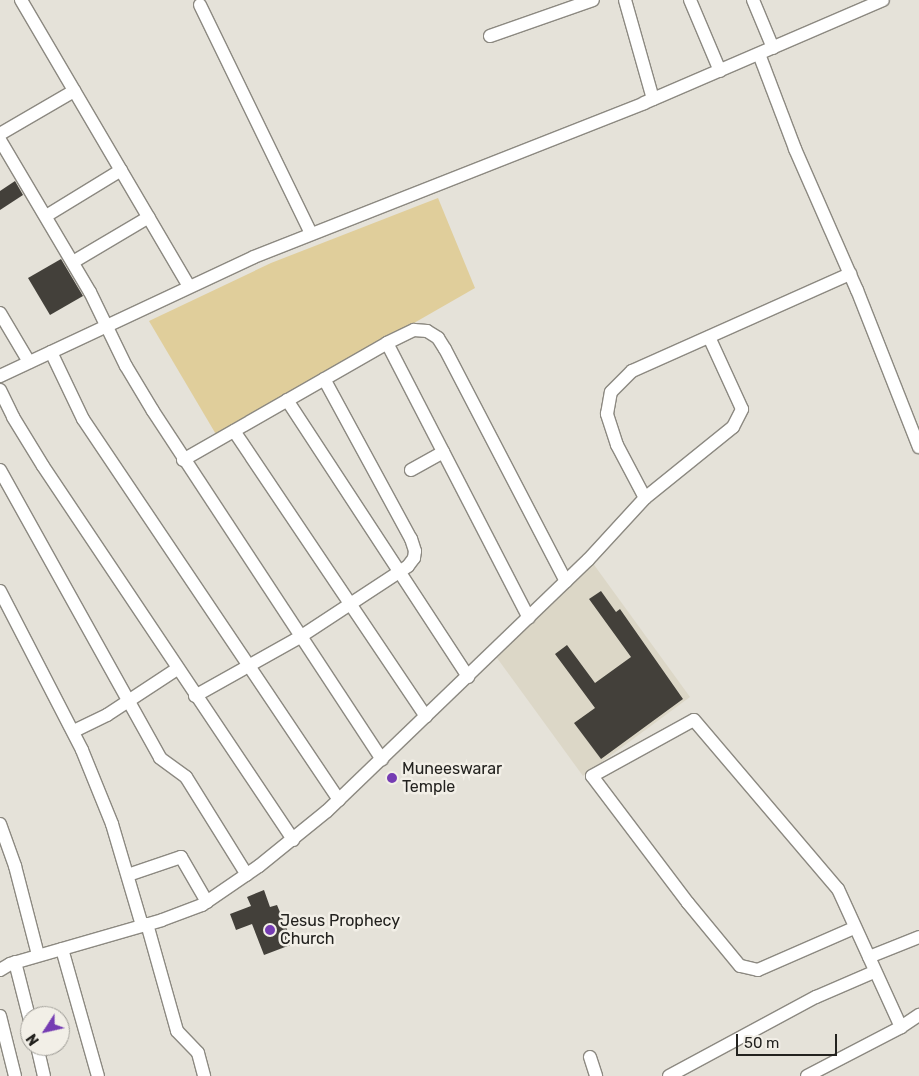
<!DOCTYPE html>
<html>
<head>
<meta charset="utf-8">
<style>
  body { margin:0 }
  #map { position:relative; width:919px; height:1076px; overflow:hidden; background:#e5e2d9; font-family:Rubik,sans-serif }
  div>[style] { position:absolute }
  .built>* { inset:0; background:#dcd7c7 }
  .green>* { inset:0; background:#e0ce9b }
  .building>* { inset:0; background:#43403a }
  .roads { filter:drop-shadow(1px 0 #8c8981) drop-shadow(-1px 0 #8c8981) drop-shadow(0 1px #8c8981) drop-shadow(0 -1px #8c8981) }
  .minor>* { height:12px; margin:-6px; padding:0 6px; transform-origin:6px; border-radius:6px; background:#fff }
  .dots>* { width:14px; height:14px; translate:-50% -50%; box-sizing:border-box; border:2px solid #f2efe7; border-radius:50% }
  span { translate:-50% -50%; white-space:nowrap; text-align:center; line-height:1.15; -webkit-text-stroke:5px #f2efe7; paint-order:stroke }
  .poi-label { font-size:16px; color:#23221f }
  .left { translate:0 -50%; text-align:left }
  .north { position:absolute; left:20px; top:1006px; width:50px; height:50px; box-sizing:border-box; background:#f2efe7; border:1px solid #9f9d97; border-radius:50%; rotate:235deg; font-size:14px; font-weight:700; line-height:20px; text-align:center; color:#23221f }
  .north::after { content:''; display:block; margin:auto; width:18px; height:22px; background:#753cb3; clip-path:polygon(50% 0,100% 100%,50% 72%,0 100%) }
  .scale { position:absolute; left:736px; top:1034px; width:101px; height:22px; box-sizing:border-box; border:2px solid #23221f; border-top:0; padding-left:6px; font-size:15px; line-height:18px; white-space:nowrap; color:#23221f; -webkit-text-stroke:4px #f2efe7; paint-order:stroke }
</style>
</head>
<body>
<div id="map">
  <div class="built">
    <div style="clip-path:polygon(592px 562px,690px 697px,583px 776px,497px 658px)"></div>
  </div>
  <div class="green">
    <div style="clip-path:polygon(438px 198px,475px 288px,217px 436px,149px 321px,271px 263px)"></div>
  </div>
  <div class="building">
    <div style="clip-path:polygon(15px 181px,23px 195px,0 210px,0 191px)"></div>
    <div style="clip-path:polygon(61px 259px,83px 296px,50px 315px,28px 278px)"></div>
    <div style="clip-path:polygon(601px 591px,616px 612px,620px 609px,683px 699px,601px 759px,574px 723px,595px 708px,555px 654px,567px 645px,595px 683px,631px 657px,589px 599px)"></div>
    <div style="clip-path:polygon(264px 890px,270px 907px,277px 905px,293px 944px,264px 955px,252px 924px,236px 930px,230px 914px,251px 906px,247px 897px)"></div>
  </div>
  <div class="roads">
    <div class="minor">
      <div style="left:21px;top:0;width:332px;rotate:59.6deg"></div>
      <div style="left:625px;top:0;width:103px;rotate:74.2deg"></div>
      <div style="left:690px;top:0;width:77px;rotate:67.1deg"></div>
      <div style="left:753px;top:0;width:52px;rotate:67.4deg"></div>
      <div style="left:200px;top:5px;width:254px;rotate:64.1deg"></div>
      <div style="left:490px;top:36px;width:109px;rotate:-19.3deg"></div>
      <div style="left:759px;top:54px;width:102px;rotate:69.2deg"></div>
      <div style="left:795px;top:149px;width:154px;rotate:66.3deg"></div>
      <div style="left:857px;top:290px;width:169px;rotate:68.5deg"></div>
      <div style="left:0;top:134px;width:86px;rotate:-30.2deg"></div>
      <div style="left:0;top:140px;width:177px;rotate:59.4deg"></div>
      <div style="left:90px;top:292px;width:82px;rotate:64.1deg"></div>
      <div style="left:126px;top:366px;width:52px;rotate:59deg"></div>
      <div style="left:153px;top:411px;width:417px;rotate:56.7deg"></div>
      <div style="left:46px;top:216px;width:88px;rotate:-31.5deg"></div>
      <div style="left:73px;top:262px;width:88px;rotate:-30.6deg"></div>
      <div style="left:0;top:313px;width:57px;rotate:59.4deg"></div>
      <div style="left:387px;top:343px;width:309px;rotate:62.7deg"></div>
      <div style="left:51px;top:352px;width:74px;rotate:64.5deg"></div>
      <div style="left:83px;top:419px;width:459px;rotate:56.1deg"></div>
      <div style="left:0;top:376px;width:280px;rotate:-25.1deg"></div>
      <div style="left:254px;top:257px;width:419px;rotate:-21.5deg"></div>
      <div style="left:644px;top:103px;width:260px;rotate:-23.3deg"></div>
      <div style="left:0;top:390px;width:30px;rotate:64deg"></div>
      <div style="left:13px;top:417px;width:57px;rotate:58.5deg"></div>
      <div style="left:43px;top:466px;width:450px;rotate:56.2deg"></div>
      <div style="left:287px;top:400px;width:331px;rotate:56.8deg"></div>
      <div style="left:234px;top:431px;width:344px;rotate:56.1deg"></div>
      <div style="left:183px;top:460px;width:235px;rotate:-29.8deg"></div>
      <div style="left:387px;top:343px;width:30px;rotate:-26deg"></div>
      <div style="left:414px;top:330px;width:13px;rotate:4deg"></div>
      <div style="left:427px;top:331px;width:13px;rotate:32deg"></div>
      <div style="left:438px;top:338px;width:13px;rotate:58deg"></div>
      <div style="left:445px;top:349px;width:262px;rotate:62.5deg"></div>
      <div style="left:0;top:470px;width:329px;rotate:60.9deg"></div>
      <div style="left:160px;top:758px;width:32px;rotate:36deg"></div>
      <div style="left:186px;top:777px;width:115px;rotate:58.1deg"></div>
      <div style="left:411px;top:470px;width:37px;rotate:-29deg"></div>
      <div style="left:645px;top:498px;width:60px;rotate:-117.8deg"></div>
      <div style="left:617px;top:445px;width:33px;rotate:-108deg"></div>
      <div style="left:607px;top:414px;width:22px;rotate:-80deg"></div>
      <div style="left:611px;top:392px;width:30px;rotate:-45deg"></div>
      <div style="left:632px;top:371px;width:239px;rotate:-24deg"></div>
      <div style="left:0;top:591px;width:179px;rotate:62.7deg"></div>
      <div style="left:82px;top:750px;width:80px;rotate:67.9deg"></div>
      <div style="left:112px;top:824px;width:105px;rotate:73.5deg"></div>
      <div style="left:195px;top:696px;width:120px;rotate:-29.3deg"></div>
      <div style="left:300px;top:637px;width:129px;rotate:-33.3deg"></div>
      <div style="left:408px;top:566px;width:10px;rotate:-53deg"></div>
      <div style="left:414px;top:558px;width:7px;rotate:-82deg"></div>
      <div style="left:415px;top:551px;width:13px;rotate:-108deg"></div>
      <div style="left:411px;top:539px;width:182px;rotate:-118.5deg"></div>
      <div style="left:74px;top:731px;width:37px;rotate:-26deg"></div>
      <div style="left:107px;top:715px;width:84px;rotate:-33.3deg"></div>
      <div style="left:0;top:824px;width:45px;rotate:70.3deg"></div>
      <div style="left:15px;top:866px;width:92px;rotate:75.5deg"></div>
      <div style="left:128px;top:875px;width:56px;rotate:-18.8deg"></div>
      <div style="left:181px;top:857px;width:52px;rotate:60deg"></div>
      <div style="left:147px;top:924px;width:111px;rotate:74.3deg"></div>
      <div style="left:177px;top:1031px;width:30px;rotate:46deg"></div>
      <div style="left:198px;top:1053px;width:24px;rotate:75deg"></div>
      <div style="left:854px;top:928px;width:105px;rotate:156.4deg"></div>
      <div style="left:758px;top:970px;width:18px;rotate:-167deg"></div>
      <div style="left:740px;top:966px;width:82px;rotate:-129.5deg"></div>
      <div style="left:688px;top:903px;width:159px;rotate:-127.1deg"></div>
      <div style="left:592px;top:776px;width:116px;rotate:-28.8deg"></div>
      <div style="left:694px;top:720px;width:222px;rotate:49.6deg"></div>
      <div style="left:838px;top:889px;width:152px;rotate:65.5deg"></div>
      <div style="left:62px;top:949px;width:132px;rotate:74.2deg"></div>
      <div style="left:869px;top:957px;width:54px;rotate:-21.8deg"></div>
      <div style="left:15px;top:962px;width:61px;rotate:75.7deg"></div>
      <div style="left:0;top:970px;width:12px;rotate:-31deg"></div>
      <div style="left:10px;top:964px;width:158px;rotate:-16.1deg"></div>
      <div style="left:162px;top:920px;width:43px;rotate:-20.6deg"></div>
      <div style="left:202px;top:905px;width:69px;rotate:-34.4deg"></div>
      <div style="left:259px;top:866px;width:87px;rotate:-39deg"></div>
      <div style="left:327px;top:811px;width:362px;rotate:-43.9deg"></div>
      <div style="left:588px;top:560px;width:84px;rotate:-47.4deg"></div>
      <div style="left:645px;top:498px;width:113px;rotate:-38.9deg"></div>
      <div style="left:733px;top:427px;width:20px;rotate:-63deg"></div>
      <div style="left:742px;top:409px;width:79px;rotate:-114.6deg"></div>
      <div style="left:0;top:1016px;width:62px;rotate:76deg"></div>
      <div style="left:37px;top:1046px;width:31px;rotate:77deg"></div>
      <div style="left:590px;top:1057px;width:20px;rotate:72deg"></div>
      <div style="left:669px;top:1076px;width:167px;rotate:-28.3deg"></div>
      <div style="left:816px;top:997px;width:63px;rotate:-23.3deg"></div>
      <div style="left:807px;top:1076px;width:106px;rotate:-27.5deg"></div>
      <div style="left:901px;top:1027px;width:22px;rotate:-34deg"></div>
    </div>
  </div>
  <div class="dots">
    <div style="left:392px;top:778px;background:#753cb3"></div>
    <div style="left:270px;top:930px;background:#753cb3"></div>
  </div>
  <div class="poi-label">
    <span class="left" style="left:402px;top:778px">Muneeswarar<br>Temple</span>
    <span class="left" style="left:280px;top:930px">Jesus Prophecy<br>Church</span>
  </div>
  <div class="north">N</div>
  <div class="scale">50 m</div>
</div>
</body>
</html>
